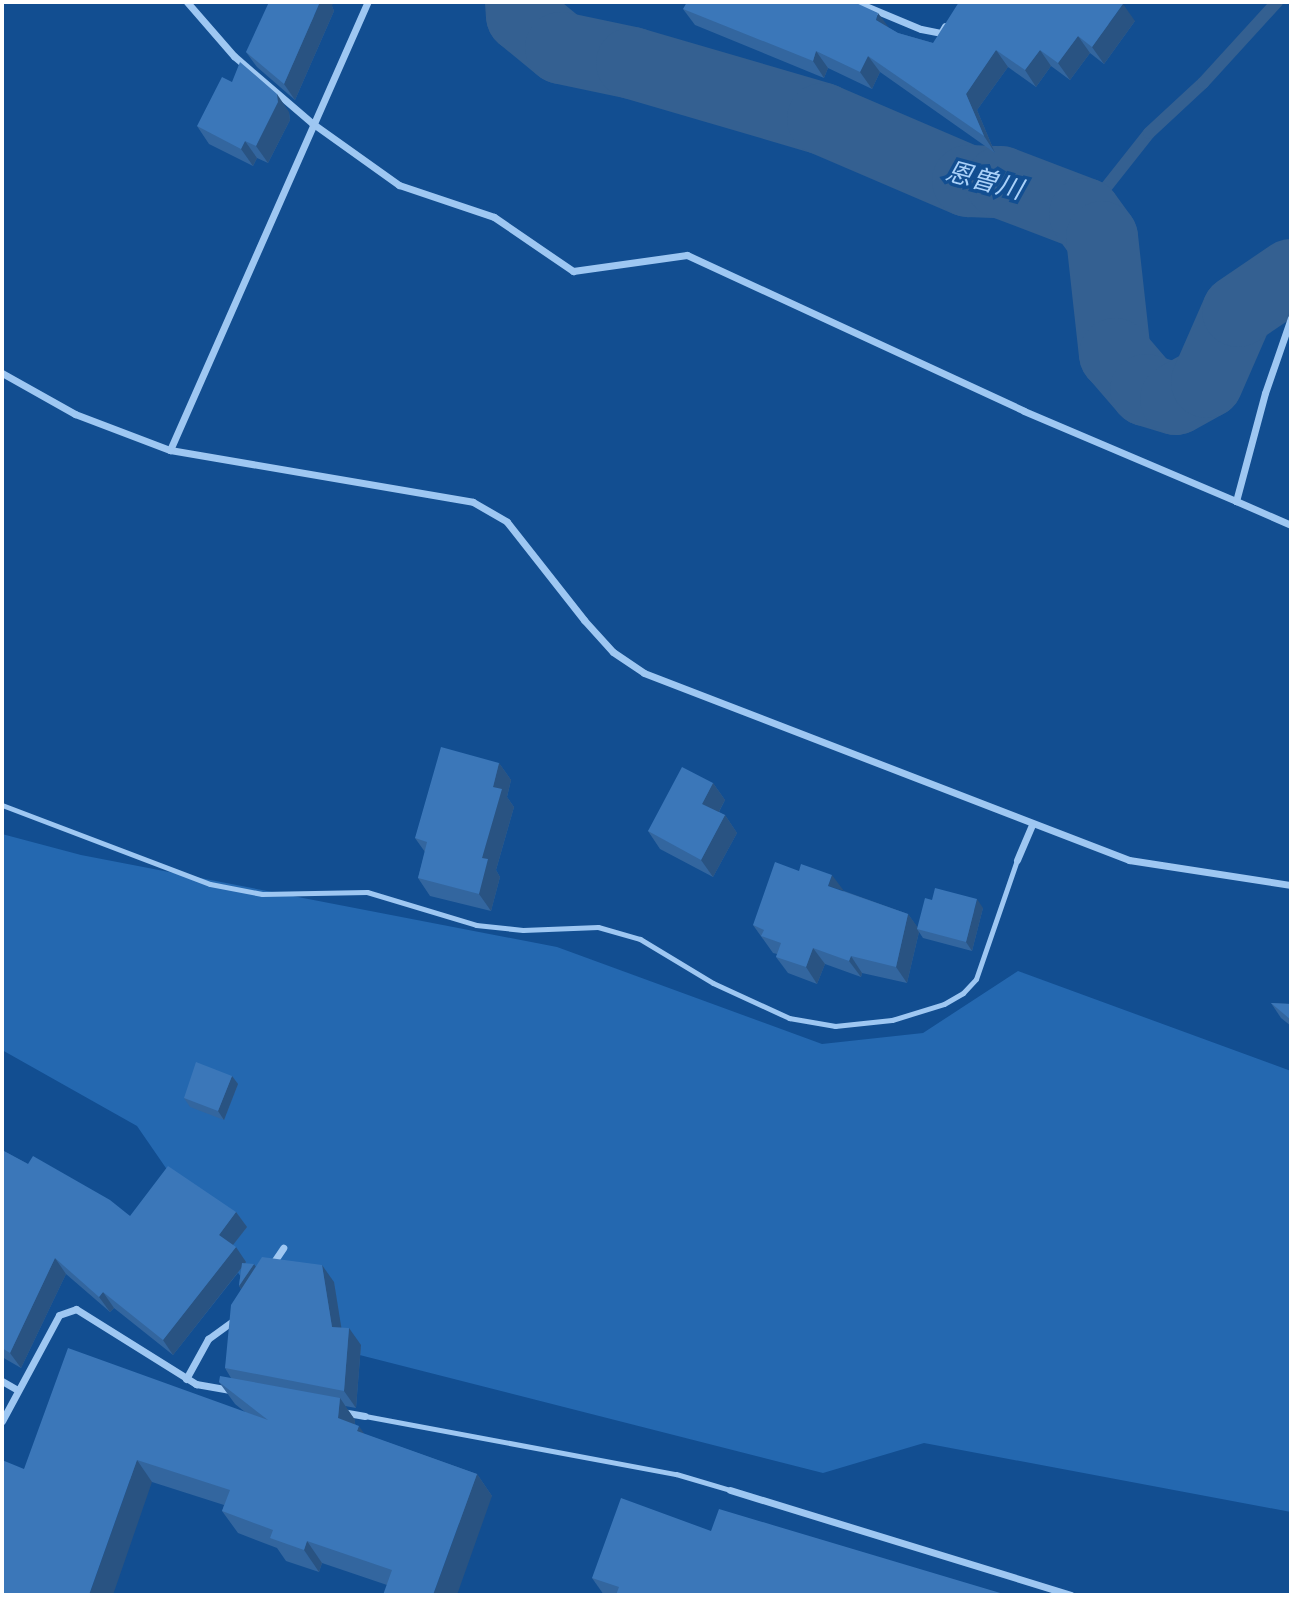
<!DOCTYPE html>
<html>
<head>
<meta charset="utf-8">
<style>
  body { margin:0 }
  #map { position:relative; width:1293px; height:1597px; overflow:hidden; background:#124e91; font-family:Jost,"Noto Sans JP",sans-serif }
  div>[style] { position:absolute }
  .green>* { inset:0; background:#2468b0 }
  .stream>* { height:12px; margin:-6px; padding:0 6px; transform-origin:6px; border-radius:6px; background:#346091 }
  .river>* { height:72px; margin:-36px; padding:0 36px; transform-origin:36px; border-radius:36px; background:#346091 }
  .lane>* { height:5px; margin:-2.5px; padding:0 2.5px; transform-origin:2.5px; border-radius:2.5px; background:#9ec7f2 }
  .street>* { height:7px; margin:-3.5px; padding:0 3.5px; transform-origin:3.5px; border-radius:3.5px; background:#9ec7f2 }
  .wall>* { inset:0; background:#33669f }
  .shaded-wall>* { inset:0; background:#295382 }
  .building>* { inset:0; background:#3b77b9 }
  span { translate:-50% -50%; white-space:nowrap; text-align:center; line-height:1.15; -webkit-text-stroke:7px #124e91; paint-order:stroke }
  .water-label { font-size:26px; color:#aad1f9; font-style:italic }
  .frame { position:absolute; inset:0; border:4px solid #fff; pointer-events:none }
</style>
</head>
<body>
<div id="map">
  <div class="green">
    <div style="clip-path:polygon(2px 834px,81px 855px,557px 947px,822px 1044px,923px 1033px,1018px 971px,1291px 1071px,1291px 1512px,924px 1443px,823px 1473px,281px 1335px,137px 1126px,2px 1050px)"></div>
  </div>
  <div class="stream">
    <div style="left:1085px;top:214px;width:103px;rotate:-51.7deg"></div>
    <div style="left:1149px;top:133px;width:74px;rotate:-42.8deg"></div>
    <div style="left:1203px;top:83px;width:110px;rotate:-47.6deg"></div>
  </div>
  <div class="river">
    <div style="left:521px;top:2px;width:14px;rotate:86deg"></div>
    <div style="left:522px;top:16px;width:50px;rotate:39.4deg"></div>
    <div style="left:561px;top:48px;width:73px;rotate:11.9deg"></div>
    <div style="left:632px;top:63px;width:199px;rotate:16.3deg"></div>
    <div style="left:823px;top:119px;width:158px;rotate:23.2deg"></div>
    <div style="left:968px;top:181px;width:33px;rotate:2deg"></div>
    <div style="left:1001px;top:182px;width:90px;rotate:20.9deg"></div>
    <div style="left:1085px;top:214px;width:29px;rotate:54deg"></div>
    <div style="left:1102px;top:237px;width:118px;rotate:83.7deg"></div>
    <div style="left:1115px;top:354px;width:48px;rotate:49.3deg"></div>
    <div style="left:1146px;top:390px;width:31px;rotate:17deg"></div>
    <div style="left:1176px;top:399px;width:35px;rotate:-29deg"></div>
    <div style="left:1207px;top:382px;width:77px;rotate:-66.4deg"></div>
    <div style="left:1238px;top:311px;width:64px;rotate:-34.2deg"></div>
  </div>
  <div class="lane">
    <div style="left:2px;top:805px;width:222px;rotate:20.8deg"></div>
    <div style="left:210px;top:884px;width:53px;rotate:10.9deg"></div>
    <div style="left:262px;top:894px;width:105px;rotate:-1.1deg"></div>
    <div style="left:367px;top:892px;width:114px;rotate:16.8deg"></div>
    <div style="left:476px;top:925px;width:47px;rotate:6.1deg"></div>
    <div style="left:523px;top:930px;width:75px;rotate:-2.3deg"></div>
    <div style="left:598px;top:927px;width:44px;rotate:15.9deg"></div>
    <div style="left:640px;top:939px;width:85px;rotate:31.1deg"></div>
    <div style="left:713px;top:983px;width:84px;rotate:24.7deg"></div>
    <div style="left:789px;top:1018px;width:47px;rotate:9.9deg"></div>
    <div style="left:835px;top:1026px;width:57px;rotate:-6deg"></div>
    <div style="left:892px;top:1020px;width:54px;rotate:-17.1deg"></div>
    <div style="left:944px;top:1004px;width:22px;rotate:-30deg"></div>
    <div style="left:963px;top:993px;width:19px;rotate:-47deg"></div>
    <div style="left:976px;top:979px;width:126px;rotate:-71deg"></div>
    <div style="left:365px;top:1416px;width:316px;rotate:10.6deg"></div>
    <div style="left:676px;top:1474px;width:56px;rotate:16.5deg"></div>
  </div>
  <div class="street">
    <div style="left:187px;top:2px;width:72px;rotate:49deg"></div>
    <div style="left:234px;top:56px;width:103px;rotate:40.7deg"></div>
    <div style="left:312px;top:123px;width:107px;rotate:35.5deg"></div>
    <div style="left:399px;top:185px;width:100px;rotate:18.6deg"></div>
    <div style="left:494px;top:217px;width:96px;rotate:34.4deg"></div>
    <div style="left:573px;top:271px;width:115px;rotate:-8deg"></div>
    <div style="left:687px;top:255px;width:371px;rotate:24.8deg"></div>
    <div style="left:1024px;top:411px;width:230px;rotate:23deg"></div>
    <div style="left:856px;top:2px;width:70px;rotate:22.6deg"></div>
    <div style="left:921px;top:29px;width:20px;rotate:11deg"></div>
    <div style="left:941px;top:33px;width:8px;rotate:-60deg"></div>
    <div style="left:1291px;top:318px;width:79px;rotate:109.1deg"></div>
    <div style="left:1265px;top:393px;width:112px;rotate:105deg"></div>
    <div style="left:1236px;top:501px;width:60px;rotate:23.6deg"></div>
    <div style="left:2px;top:373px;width:84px;rotate:29.3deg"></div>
    <div style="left:75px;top:414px;width:102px;rotate:20.8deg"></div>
    <div style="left:170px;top:450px;width:307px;rotate:9.7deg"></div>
    <div style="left:473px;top:502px;width:39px;rotate:30deg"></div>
    <div style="left:507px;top:522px;width:125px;rotate:51.8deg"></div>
    <div style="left:584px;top:620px;width:43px;rotate:47.8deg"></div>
    <div style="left:613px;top:652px;width:37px;rotate:34deg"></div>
    <div style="left:644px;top:673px;width:520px;rotate:21.08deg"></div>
    <div style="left:1129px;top:860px;width:164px;rotate:8.8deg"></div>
    <div style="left:170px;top:450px;width:490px;rotate:-66.2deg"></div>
    <div style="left:1017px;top:860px;width:38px;rotate:-67deg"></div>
    <div style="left:271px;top:1266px;width:22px;rotate:-56deg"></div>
    <div style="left:186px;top:1379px;width:46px;rotate:-61.2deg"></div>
    <div style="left:208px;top:1339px;width:34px;rotate:-36deg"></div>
    <div style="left:2px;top:1381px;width:16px;rotate:30deg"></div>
    <div style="left:342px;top:1412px;width:23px;rotate:10deg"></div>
    <div style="left:2px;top:1421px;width:120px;rotate:-61.7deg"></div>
    <div style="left:59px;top:1315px;width:18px;rotate:-19deg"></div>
    <div style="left:76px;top:1309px;width:142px;rotate:32deg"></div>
    <div style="left:196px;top:1384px;width:39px;rotate:10deg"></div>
    <div style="left:730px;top:1490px;width:357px;rotate:17.1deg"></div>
  </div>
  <div class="wall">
    <div style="clip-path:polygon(332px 6px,334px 11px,295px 100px,257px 67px,246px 52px)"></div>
    <div style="clip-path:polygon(683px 9px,889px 28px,898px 33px,933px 43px,1135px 21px,1104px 64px,1090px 53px,1070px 80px,1051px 66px,1036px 87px,1008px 67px,977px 110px,995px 153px,880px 72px,872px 89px,828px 68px,824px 78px,695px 25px)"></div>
    <div style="clip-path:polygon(289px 112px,290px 120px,268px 163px,257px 158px,253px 166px,209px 144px,197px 126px)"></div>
    <div style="clip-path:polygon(499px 763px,511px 780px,507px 797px,514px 807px,496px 870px,500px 877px,491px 911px,430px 896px,418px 878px,425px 852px,415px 838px)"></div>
    <div style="clip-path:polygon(713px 783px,725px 800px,719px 812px,725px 815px,737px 833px,713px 877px,660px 849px,648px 831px)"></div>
    <div style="clip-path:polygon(844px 891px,908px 914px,917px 927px,983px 908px,972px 951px,923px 938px,919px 932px,907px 983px,862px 973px,861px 977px,825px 964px,817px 984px,788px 973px,776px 957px,777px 954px,773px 953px,753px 925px)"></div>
    <div style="clip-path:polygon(1271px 1003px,1291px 1004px,1291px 1026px,1281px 1018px)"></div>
    <div style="clip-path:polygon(232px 1076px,238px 1084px,224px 1120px,190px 1107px,184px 1098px)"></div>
    <div style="clip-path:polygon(2px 1150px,28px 1164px,130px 1216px,236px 1212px,247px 1227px,233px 1245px,246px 1262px,245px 1263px,256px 1267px,334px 1282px,341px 1328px,361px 1345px,356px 1408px,345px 1406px,355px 1420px,355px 1424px,364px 1434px,477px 1474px,492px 1496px,387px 1585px,322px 1563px,319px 1572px,286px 1561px,277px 1548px,238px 1533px,222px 1511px,224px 1505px,152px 1482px,24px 1469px,245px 1412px,235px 1404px,219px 1382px,231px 1378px,225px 1368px,241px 1289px,239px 1286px,241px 1269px,173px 1355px,114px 1308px,110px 1312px,66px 1274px,21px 1368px,2px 1357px)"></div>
    <div style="clip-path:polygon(711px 1531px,1007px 1595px,604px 1595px,592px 1578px)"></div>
  </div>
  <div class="shaded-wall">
    <div style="clip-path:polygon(320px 2px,334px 2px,332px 6px,334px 11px,295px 100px,284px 84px)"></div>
    <div style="clip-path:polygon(1123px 4px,1135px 21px,1104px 64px,1092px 47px)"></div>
    <div style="clip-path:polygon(878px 13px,890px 29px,876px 20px)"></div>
    <div style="clip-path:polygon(1078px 36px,1090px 53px,1070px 80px,1058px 63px)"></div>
    <div style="clip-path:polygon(996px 50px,1008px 67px,977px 110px,995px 153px,984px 136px,966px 94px)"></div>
    <div style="clip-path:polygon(1040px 50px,1051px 66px,1036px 87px,1025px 70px)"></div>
    <div style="clip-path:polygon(816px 51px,828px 68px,824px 78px,813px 61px)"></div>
    <div style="clip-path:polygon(868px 56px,880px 72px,872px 89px,860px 72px)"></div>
    <div style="clip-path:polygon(277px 94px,289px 112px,290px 120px,268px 163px,256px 146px)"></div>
    <div style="clip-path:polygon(245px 141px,257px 158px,253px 166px,241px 149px)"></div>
    <div style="clip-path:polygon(499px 763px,511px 780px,507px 797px,514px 807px,496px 870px,500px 877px,491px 911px,479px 894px,482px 858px,493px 787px)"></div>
    <div style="clip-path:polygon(713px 783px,725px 800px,714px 821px,702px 804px)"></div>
    <div style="clip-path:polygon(725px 815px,737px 833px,713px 877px,701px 860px)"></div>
    <div style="clip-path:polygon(832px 875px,844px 891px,828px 886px)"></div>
    <div style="clip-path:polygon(977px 899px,983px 908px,972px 951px,966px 942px)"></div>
    <div style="clip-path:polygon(908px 914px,919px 929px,917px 929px,919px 932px,907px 983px,896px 967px)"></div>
    <div style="clip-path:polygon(813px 948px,825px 964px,817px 984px,806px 967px)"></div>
    <div style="clip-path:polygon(851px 956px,862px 973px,861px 977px,849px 961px)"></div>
    <div style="clip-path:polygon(232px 1076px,238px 1084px,224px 1120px,218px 1111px)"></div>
    <div style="clip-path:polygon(236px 1212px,247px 1227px,229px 1250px,219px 1235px)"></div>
    <div style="clip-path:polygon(236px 1247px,246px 1262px,173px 1355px,163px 1340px)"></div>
    <div style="clip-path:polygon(55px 1258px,66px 1274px,21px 1368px,10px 1353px)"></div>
    <div style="clip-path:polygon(254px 1264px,260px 1273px,246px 1295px,239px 1286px)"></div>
    <div style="clip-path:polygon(322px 1265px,334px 1282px,344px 1344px,332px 1327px)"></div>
    <div style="clip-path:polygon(103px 1292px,114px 1308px,110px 1312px,99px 1297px)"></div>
    <div style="clip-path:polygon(349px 1328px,361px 1345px,356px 1408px,344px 1391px)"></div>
    <div style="clip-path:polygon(340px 1398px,355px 1420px,354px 1441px,338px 1418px)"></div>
    <div style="clip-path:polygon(359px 1426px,374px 1448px,357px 1431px)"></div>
    <div style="clip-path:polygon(137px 1460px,152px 1482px,113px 1595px,89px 1595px)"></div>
    <div style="clip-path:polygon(477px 1474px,492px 1496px,457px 1595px,433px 1595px)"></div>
    <div style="clip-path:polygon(307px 1541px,322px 1563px,319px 1572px,304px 1550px)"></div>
  </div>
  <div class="building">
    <div style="clip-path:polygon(269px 2px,320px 2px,284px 84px,246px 52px)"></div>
    <div style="clip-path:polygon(687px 2px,854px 2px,878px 13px,876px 20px,898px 33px,933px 43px,959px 2px,1121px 2px,1123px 4px,1092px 47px,1078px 36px,1058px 63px,1040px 50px,1025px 70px,996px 50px,966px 94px,984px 136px,868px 56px,860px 72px,816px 51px,813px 61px,683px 9px)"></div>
    <div style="clip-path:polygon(240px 62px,277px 94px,278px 102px,256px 146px,245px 141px,241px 149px,197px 126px,222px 77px,232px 82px)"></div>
    <div style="clip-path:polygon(441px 747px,499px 763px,493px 787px,502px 789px,482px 858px,488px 859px,479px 894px,418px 878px,427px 842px,415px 838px)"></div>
    <div style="clip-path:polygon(682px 767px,713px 783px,702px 804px,725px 815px,701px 860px,648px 831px)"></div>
    <div style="clip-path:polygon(775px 862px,799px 871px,801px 864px,832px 875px,828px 886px,908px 914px,896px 967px,851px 956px,849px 961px,813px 948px,806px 967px,776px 957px,781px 943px,761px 936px,764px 930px,753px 925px)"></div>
    <div style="clip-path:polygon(935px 888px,977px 899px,966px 942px,917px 929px,925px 898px,932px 900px)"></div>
    <div style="clip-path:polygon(1271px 1003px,1291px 1004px,1291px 1020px)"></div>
    <div style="clip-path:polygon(196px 1062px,232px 1076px,218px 1111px,184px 1098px)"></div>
    <div style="clip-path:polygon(2px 1150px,28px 1164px,33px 1156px,110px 1200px,130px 1216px,168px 1166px,236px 1212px,219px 1235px,236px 1247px,163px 1340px,103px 1292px,99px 1297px,55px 1258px,10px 1353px,2px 1348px)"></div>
    <div style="clip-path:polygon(262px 1257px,322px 1265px,332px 1327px,349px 1328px,344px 1391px,225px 1368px,231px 1305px)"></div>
    <div style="clip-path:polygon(242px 1263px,254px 1264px,239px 1286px)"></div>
    <div style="clip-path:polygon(68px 1348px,268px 1420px,219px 1382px,220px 1376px,340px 1398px,338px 1418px,359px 1426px,357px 1431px,477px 1474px,433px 1595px,383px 1595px,392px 1570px,307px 1541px,304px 1550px,270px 1538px,273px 1530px,222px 1511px,230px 1490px,137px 1460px,89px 1595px,2px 1595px,2px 1460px,24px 1469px)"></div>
    <div style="clip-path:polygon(621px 1498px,711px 1531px,719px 1509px,1007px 1595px,616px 1595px,619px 1587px,592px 1578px)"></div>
  </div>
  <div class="water-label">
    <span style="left:984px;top:181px;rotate:15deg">恩曽川</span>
  </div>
  <div class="frame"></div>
</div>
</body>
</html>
